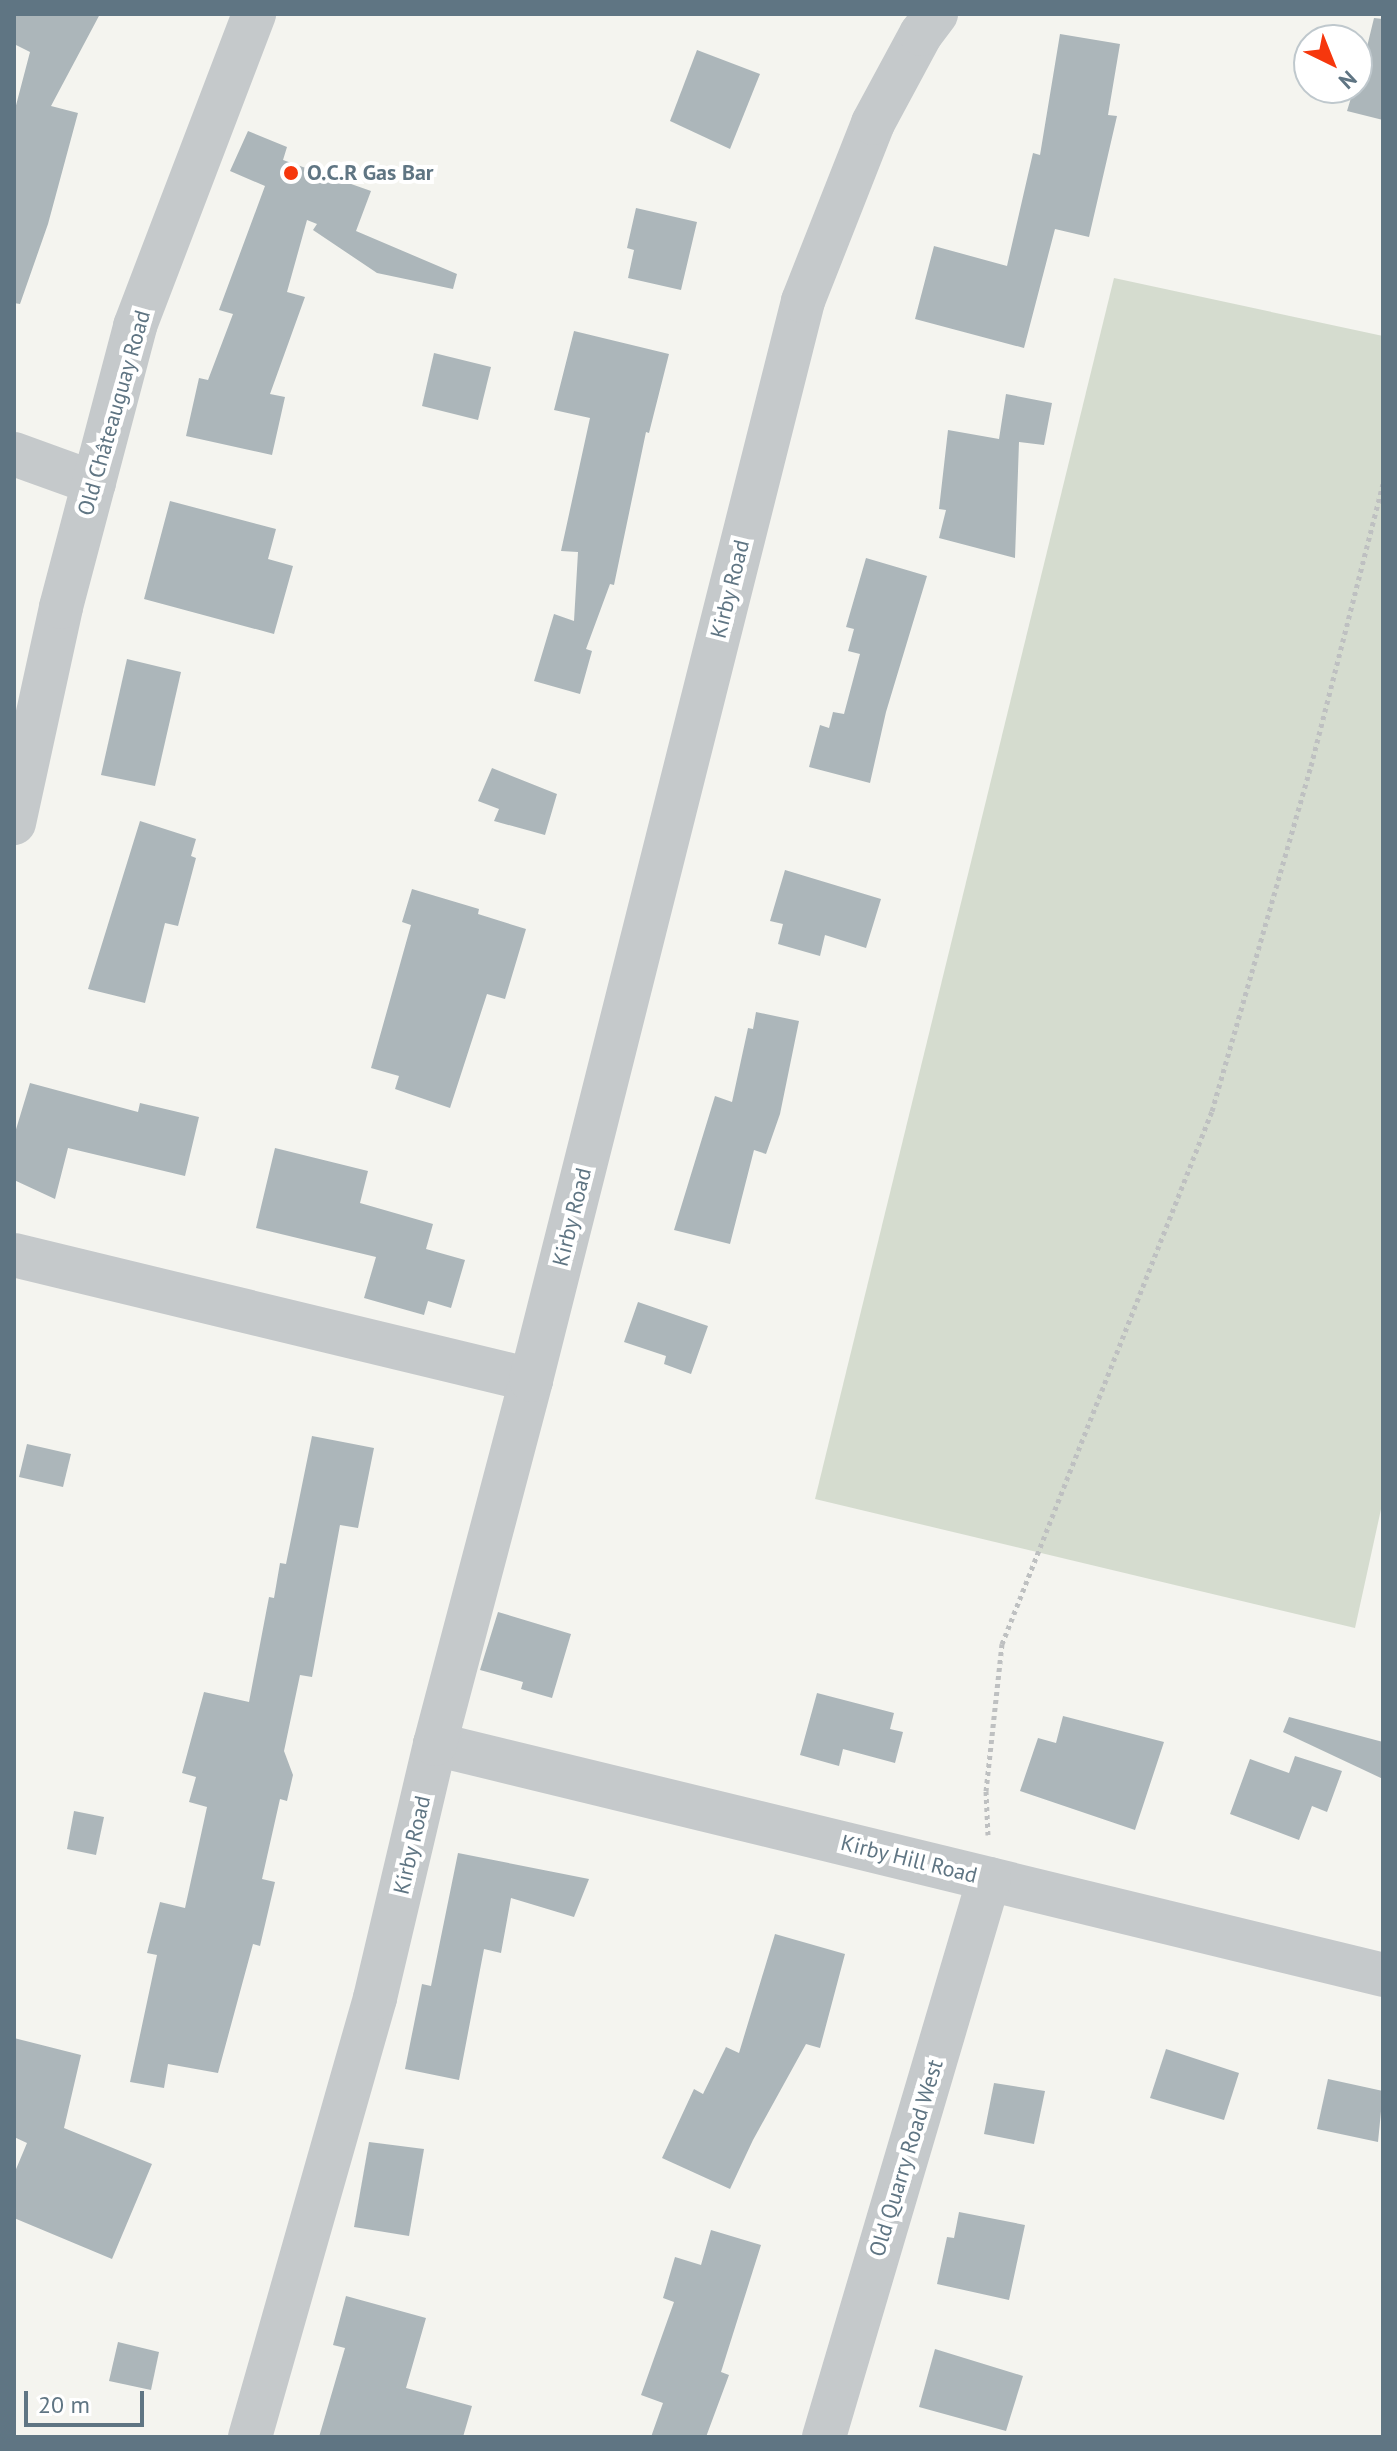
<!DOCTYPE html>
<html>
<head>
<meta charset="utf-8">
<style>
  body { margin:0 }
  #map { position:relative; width:1397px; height:2451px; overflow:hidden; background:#f4f4ef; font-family:"PT Sans",sans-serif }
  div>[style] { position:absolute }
  .green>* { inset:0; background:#d5dccf }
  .building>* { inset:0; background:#acb6ba }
  .path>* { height:5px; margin-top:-2.5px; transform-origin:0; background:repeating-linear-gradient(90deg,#bec0c1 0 4px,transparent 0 8px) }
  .minor>* { height:44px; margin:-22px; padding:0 22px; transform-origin:22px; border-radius:22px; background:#c5c9cb }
  .tertiary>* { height:44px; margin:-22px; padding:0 22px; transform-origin:22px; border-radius:22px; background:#c5c9cb }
  .dots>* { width:22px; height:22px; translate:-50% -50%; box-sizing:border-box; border:4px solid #fff; border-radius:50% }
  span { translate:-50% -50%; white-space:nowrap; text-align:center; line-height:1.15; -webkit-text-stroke:8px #fff; paint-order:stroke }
  .poi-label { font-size:22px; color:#5f7583; font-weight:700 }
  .left { translate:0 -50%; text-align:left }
  .street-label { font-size:22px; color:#5f7583 }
  .frame { position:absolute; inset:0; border:16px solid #5f7583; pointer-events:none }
  .north { position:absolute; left:1293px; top:24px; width:80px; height:80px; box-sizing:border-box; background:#fff; border:2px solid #bfc8cd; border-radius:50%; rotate:137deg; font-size:22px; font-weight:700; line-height:32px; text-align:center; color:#5f7583 }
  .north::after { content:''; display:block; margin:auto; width:28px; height:36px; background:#f6370d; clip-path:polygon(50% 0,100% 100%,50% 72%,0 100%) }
  .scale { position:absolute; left:24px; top:2391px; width:120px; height:36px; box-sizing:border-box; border:4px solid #5f7583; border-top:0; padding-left:10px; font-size:24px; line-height:28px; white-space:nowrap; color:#5f7583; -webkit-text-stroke:6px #fff; paint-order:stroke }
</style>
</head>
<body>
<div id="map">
  <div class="green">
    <div style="clip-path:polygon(1114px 278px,1383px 336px,1383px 1500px,1355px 1628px,815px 1499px)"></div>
  </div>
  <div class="building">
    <div style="clip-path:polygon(14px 14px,100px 14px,51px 106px,78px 113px,48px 224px,20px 304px,14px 303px,14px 113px,30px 52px,14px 44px)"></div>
    <div style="clip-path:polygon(1374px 18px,1383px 19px,1383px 120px,1347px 111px,1354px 88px,1357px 88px)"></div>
    <div style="clip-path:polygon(1060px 34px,1120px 44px,1108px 115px,1117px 116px,1089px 237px,1055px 229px,1024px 348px,915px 319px,934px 246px,1007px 266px,1033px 153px,1040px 155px)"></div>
    <div style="clip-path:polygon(697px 50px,760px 74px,730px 149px,670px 121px)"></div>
    <div style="clip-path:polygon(248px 131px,287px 147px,283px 160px,371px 191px,356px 231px,457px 274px,453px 289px,377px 273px,313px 230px,317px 224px,307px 220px,287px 292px,305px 297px,270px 394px,285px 397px,272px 455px,186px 436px,199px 378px,208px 380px,233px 314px,219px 310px,265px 186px,230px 171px)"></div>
    <div style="clip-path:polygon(636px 208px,697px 222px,681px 290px,628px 278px,634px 250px,627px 248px)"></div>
    <div style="clip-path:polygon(574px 331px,669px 354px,649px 433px,646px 432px,614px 585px,610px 584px,586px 649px,592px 651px,580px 694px,534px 681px,554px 614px,574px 621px,578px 552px,561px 551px,590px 418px,554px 410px)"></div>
    <div style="clip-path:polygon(434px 353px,491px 367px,478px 420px,422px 406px)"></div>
    <div style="clip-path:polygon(1006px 394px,1052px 403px,1044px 445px,1019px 442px,1015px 558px,939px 538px,946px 510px,939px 509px,948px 430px,999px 439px)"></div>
    <div style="clip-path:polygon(170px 501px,276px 529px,268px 559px,293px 566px,274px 634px,144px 599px)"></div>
    <div style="clip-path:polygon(866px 558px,927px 576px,886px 712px,870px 783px,809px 767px,820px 725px,829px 728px,833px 712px,844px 714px,860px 654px,848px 651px,854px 629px,846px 627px)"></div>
    <div style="clip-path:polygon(127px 659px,181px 672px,155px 786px,101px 775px)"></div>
    <div style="clip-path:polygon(492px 768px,557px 794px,545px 835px,494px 821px,499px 809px,478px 801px)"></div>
    <div style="clip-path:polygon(140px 821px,196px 839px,191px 856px,196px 858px,178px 926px,165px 923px,145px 1003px,88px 989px)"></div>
    <div style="clip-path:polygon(785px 870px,881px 899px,866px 948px,825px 935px,820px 956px,778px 944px,783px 924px,770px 921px)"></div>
    <div style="clip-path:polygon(412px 889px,479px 909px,478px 914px,526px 929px,505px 999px,487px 994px,450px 1108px,395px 1089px,399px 1076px,371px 1068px,411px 925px,402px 922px)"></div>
    <div style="clip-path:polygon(756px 1012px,799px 1021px,780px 1114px,766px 1154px,754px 1150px,730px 1244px,674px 1230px,715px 1096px,732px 1102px,748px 1028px,753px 1029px)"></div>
    <div style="clip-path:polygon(30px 1083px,138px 1112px,140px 1103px,199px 1117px,185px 1176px,68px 1148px,55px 1199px,14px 1180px,14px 1136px)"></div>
    <div style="clip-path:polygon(275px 1148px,368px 1171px,360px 1203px,433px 1224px,426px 1249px,465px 1260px,451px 1308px,428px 1301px,424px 1315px,364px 1298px,376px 1257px,256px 1228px)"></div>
    <div style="clip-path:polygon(638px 1302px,708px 1326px,691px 1374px,664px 1364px,666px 1356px,624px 1342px)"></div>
    <div style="clip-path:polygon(312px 1436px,374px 1448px,358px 1528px,340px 1525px,312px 1677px,300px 1675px,284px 1751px,293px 1775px,287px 1801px,280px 1799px,262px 1879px,275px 1882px,260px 1946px,253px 1944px,218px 2073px,168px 2064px,164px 2088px,130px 2082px,157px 1955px,147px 1953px,160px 1902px,185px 1908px,207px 1807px,189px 1802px,196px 1777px,182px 1773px,204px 1692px,249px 1702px,269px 1597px,274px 1598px,280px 1563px,286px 1564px)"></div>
    <div style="clip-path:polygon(27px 1444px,71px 1454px,63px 1487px,19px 1477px)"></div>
    <div style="clip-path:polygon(498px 1612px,571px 1634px,552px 1698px,521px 1689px,523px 1682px,480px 1670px)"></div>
    <div style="clip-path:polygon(817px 1693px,894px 1713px,890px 1729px,903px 1732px,895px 1763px,843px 1749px,839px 1766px,800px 1755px)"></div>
    <div style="clip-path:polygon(1063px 1716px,1164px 1742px,1135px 1830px,1020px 1791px,1038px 1738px,1056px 1743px)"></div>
    <div style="clip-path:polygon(1289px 1717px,1383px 1742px,1383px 1779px,1283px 1732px)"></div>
    <div style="clip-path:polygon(1295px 1756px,1342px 1771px,1327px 1812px,1312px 1806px,1299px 1840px,1230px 1814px,1250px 1759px,1289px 1773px)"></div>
    <div style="clip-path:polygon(74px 1811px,104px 1817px,96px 1855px,67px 1849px)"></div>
    <div style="clip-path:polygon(458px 1853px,589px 1879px,574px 1917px,511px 1898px,501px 1953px,484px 1949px,459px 2080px,405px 2069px,422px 1984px,431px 1986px)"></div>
    <div style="clip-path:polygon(775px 1934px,845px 1954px,820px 2048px,806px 2044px,753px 2140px,730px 2189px,662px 2158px,694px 2089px,703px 2094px,726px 2047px,739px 2053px)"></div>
    <div style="clip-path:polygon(14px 2038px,81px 2055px,64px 2128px,152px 2164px,112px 2259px,14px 2218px,14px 2174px,27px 2143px,14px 2137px)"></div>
    <div style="clip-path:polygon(1166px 2049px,1239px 2073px,1224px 2120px,1150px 2098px)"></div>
    <div style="clip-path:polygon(1328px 2079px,1383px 2091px,1378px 2142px,1317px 2129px)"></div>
    <div style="clip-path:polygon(994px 2083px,1045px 2091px,1034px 2144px,984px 2134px)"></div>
    <div style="clip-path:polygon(369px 2142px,424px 2149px,409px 2236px,354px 2227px)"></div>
    <div style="clip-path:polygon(959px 2212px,1025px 2225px,1009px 2300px,937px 2284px,947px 2237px,954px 2238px)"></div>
    <div style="clip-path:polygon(711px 2230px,761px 2245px,721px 2372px,729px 2375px,706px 2437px,651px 2437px,663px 2403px,641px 2395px,674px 2302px,663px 2298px,675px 2257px,701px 2265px)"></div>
    <div style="clip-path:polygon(346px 2296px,426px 2318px,406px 2388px,472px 2406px,463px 2437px,319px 2437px,345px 2348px,333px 2345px)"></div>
    <div style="clip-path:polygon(118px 2342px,159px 2352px,151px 2390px,109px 2381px)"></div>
    <div style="clip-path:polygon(935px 2349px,1023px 2376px,1006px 2431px,919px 2407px)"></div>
  </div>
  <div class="path">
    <div style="left:988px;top:1835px;width:44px;rotate:-92.6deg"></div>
    <div style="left:986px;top:1791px;width:148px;rotate:-83.8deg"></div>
    <div style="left:1002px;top:1644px;width:573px;rotate:-68.5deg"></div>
    <div style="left:1212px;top:1111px;width:359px;rotate:-74deg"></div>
    <div style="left:1311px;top:766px;width:291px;rotate:-75.7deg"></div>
  </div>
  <div class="minor">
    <div style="left:14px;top:454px;width:85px;rotate:19.9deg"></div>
    <div style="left:14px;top:1255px;width:532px;rotate:13.59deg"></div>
    <div style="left:435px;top:1744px;width:976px;rotate:13.69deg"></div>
    <div style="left:250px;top:2437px;width:456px;rotate:-74.1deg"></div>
    <div style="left:375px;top:1998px;width:261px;rotate:-76.7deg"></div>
    <div style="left:435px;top:1744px;width:376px;rotate:-75.2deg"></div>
    <div style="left:531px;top:1380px;width:1113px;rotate:-75.85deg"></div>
    <div style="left:803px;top:301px;width:191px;rotate:-68.5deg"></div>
    <div style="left:873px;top:123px;width:101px;rotate:-61.7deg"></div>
    <div style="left:921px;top:34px;width:25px;rotate:-53deg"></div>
    <div style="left:824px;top:2437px;width:582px;rotate:-73.53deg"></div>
  </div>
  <div class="tertiary">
    <div style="left:14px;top:823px;width:221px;rotate:-77.7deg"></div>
    <div style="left:61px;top:607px;width:291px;rotate:-75.2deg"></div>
    <div style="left:135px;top:326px;width:334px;rotate:-69.1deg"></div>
  </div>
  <div class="dots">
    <div style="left:291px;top:173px;background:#f6370d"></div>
  </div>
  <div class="poi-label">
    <span class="left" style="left:307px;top:173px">O.C.R Gas Bar</span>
  </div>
  <div class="street-label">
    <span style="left:114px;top:413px;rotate:-74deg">Old Châteauguay Road</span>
    <span style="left:730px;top:589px;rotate:-76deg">Kirby Road</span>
    <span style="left:572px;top:1217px;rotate:-76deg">Kirby Road</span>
    <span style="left:412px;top:1845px;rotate:-77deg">Kirby Road</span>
    <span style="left:909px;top:1859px;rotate:14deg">Kirby Hill Road</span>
    <span style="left:906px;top:2158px;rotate:-73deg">Old Quarry Road West</span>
  </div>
  <div class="frame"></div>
  <div class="north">N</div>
  <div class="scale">20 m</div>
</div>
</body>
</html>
